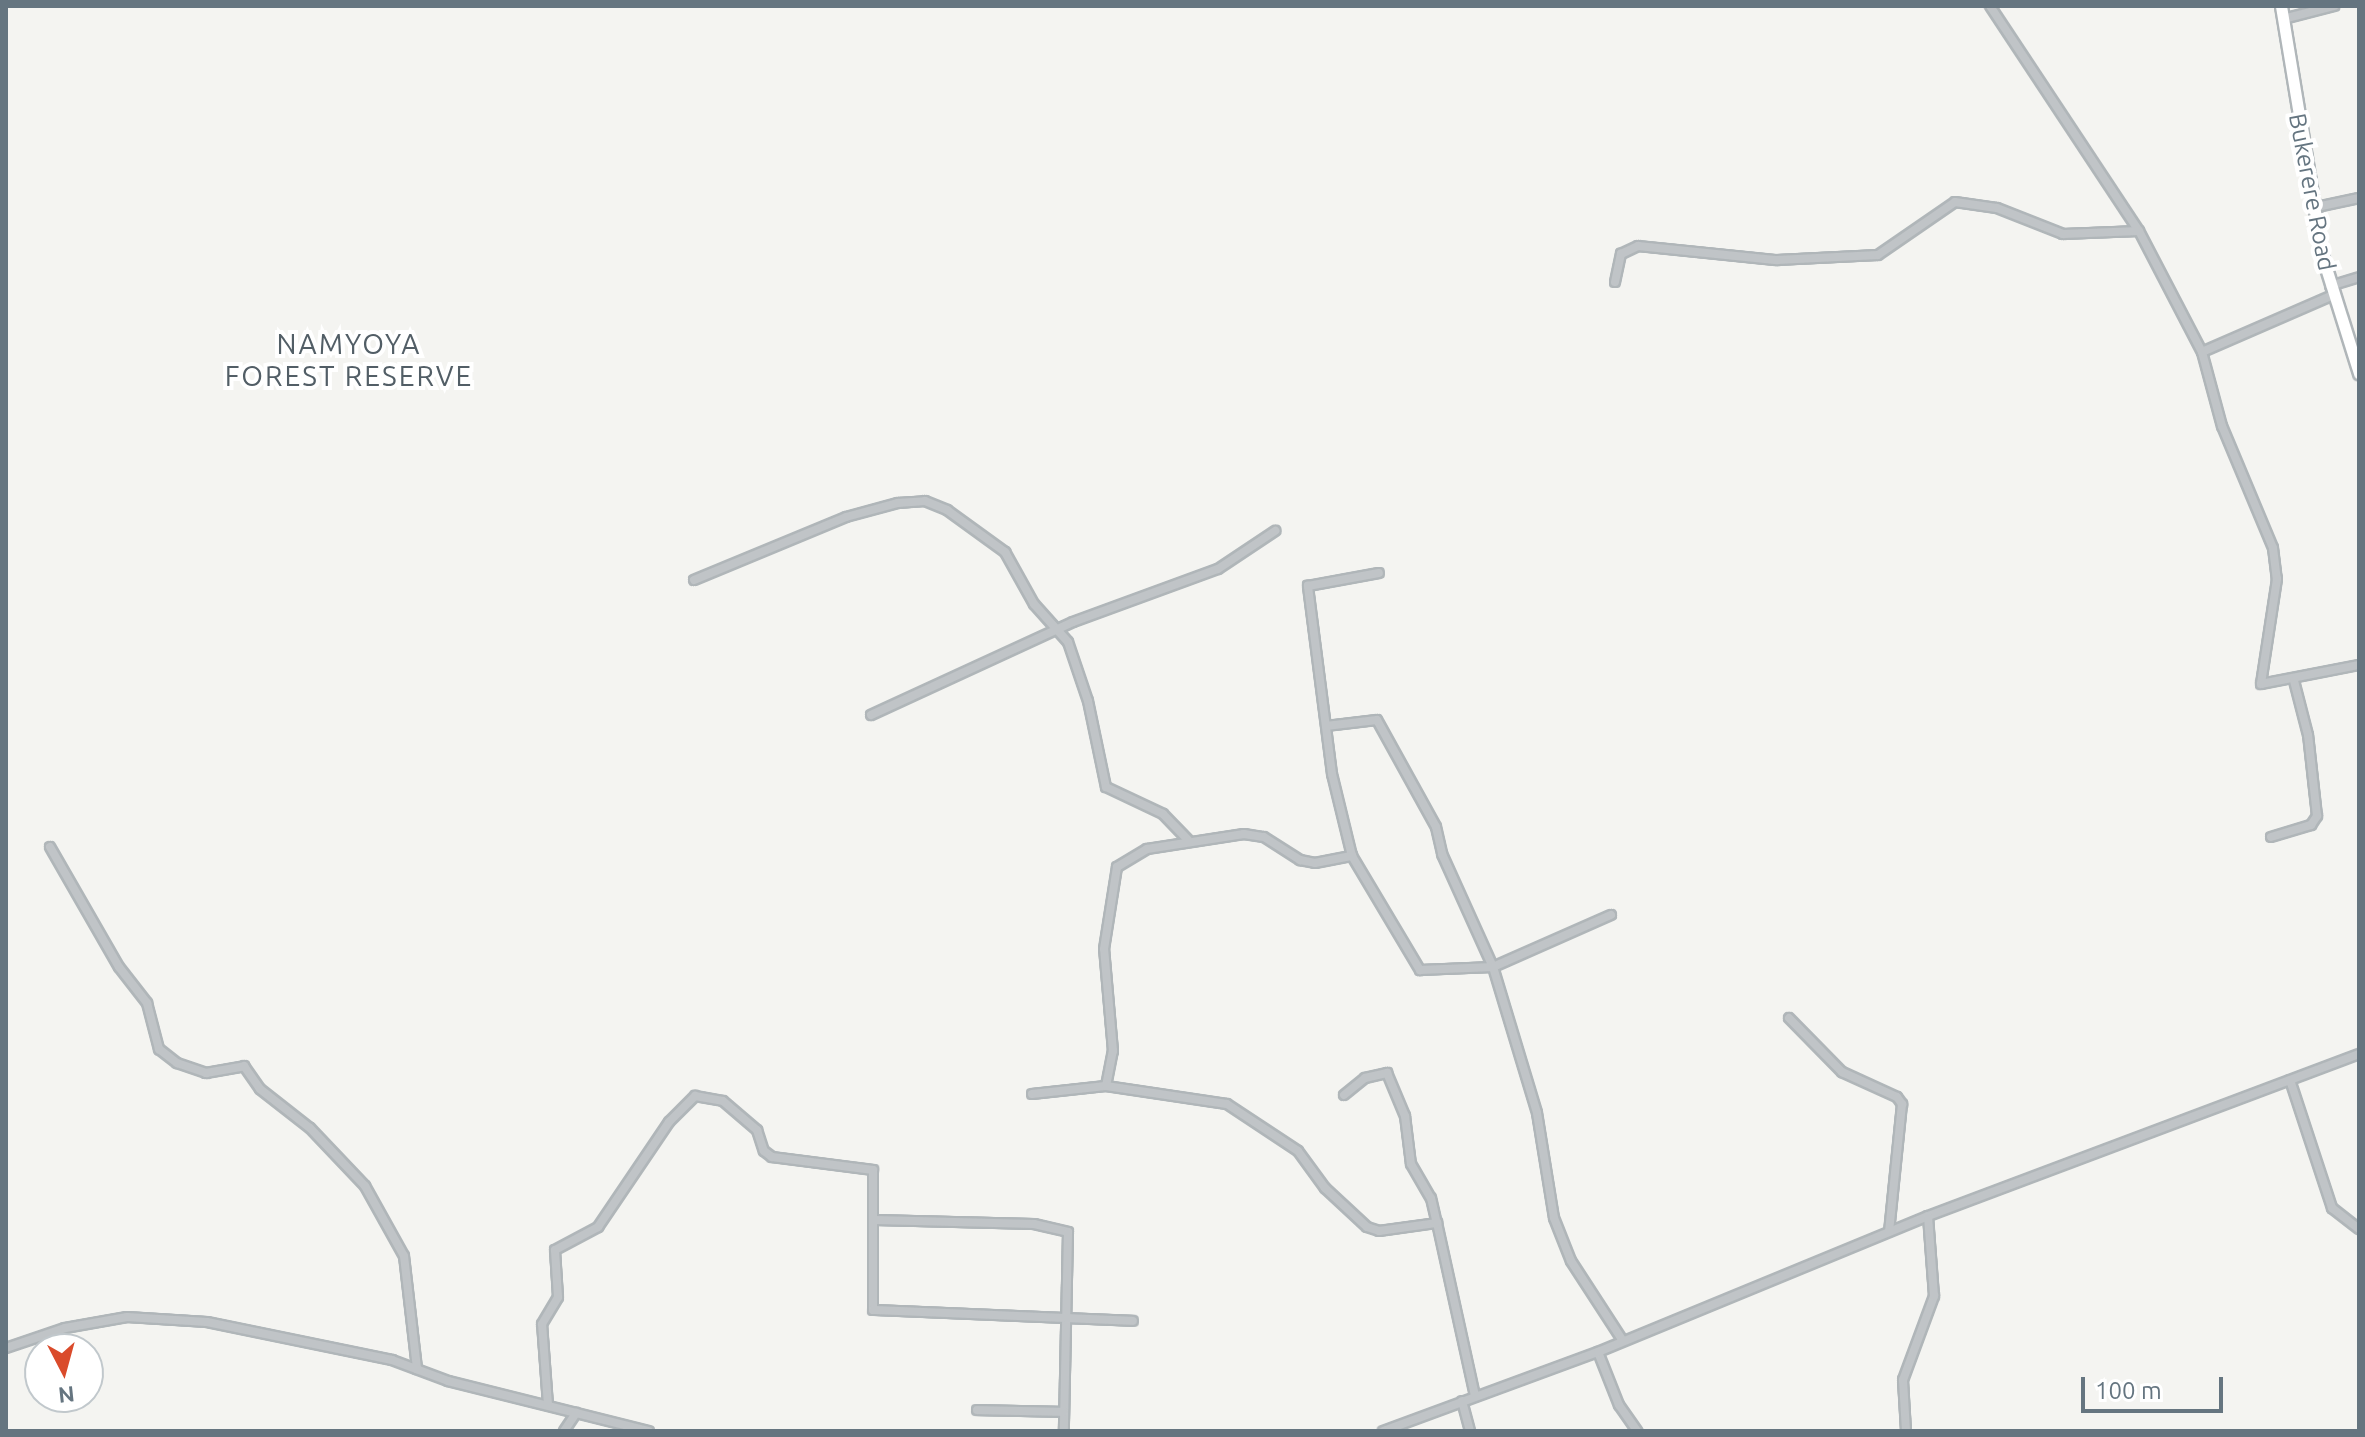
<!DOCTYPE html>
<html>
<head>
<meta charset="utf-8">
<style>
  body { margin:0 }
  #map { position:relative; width:2365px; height:1437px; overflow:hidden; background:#f4f4f1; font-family:Ubuntu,sans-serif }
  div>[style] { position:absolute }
  .roads { filter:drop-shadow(2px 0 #b0b6b9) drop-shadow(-2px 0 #b0b6b9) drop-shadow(0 2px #b0b6b9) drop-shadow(0 -2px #b0b6b9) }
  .street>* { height:8px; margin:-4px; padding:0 4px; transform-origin:4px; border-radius:4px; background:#c0c4c7 }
  .secondary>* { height:11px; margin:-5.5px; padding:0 5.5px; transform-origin:5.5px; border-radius:5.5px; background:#fff }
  span { translate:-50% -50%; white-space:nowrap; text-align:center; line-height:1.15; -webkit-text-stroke:8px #fff; paint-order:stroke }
  .street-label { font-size:24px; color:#657580 }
  .quarter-label { font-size:28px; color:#525e66; letter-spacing:2px }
  .frame { position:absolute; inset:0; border:8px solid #657580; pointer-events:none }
  .north { position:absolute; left:24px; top:1333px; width:80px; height:80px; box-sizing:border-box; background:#fff; border:2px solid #c1c8cc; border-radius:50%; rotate:174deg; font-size:22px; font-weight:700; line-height:32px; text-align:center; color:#657580 }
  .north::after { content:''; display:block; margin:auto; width:28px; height:36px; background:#da4b2b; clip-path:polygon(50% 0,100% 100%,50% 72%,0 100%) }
  .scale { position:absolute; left:2081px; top:1377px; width:142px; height:36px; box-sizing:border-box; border:4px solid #657580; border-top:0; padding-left:10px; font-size:24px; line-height:28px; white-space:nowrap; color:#657580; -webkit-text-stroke:6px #fff; paint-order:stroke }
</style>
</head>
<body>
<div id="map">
  <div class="roads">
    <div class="street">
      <div style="left:1990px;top:6px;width:270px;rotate:56.5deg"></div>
      <div style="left:2139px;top:231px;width:136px;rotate:62.5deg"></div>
      <div style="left:2202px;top:352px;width:143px;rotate:-23.5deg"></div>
      <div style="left:2283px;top:19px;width:53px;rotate:-14.3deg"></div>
      <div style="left:2312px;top:208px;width:48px;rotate:-12deg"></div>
      <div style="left:1615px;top:282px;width:29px;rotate:-78deg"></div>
      <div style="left:1621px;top:254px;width:19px;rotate:-25deg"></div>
      <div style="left:1638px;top:246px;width:140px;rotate:5.8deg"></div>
      <div style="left:1777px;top:260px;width:101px;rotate:-2.8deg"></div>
      <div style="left:1878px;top:255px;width:93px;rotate:-34.5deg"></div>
      <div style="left:1955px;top:202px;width:42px;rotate:8.1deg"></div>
      <div style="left:1997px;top:208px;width:71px;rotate:21.5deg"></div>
      <div style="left:2063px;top:234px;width:76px;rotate:-2.3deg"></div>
      <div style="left:2330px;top:286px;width:30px;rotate:-17deg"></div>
      <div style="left:2202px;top:352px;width:77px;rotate:74.9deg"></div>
      <div style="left:2222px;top:426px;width:132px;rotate:67.3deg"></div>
      <div style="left:2273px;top:548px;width:31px;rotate:83deg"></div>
      <div style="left:2277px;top:579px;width:106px;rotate:98.7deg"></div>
      <div style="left:2261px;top:684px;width:100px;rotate:-11deg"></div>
      <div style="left:694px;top:580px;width:165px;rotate:-22.5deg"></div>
      <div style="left:846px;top:517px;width:54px;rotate:-15.1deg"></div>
      <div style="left:898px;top:503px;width:27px;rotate:-4deg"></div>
      <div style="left:925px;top:501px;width:24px;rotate:22deg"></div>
      <div style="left:947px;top:510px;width:72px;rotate:35.9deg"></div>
      <div style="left:1005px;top:552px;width:60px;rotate:60.9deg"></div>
      <div style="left:1034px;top:604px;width:51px;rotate:48.2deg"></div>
      <div style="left:1068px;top:642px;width:62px;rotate:71.3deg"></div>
      <div style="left:1088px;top:701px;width:88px;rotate:78.2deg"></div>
      <div style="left:1106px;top:787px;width:63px;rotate:25.3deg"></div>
      <div style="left:1163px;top:814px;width:36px;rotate:46deg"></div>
      <div style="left:871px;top:715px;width:222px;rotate:-24.7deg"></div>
      <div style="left:1073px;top:622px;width:154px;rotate:-20.1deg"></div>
      <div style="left:1218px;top:569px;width:69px;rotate:-33.7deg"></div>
      <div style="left:1326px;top:726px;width:51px;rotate:-6.7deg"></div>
      <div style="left:1377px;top:720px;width:122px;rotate:61.1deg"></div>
      <div style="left:1436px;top:827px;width:28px;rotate:77deg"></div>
      <div style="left:1442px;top:854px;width:124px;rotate:65.7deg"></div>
      <div style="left:1493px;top:967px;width:129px;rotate:-23.8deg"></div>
      <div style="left:2271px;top:837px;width:42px;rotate:-16.7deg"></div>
      <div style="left:2311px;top:825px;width:11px;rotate:-56deg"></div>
      <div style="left:2317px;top:816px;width:81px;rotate:-96.3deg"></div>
      <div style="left:2308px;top:735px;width:56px;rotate:-104.5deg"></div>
      <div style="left:50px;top:847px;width:138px;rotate:60.1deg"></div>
      <div style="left:119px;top:967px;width:46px;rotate:52.1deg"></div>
      <div style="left:147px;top:1003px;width:48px;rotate:75.4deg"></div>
      <div style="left:159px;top:1049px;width:23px;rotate:38deg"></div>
      <div style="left:177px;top:1063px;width:31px;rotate:19deg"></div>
      <div style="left:206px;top:1073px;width:39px;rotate:-10deg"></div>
      <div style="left:244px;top:1066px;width:28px;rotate:55deg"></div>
      <div style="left:260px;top:1089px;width:63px;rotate:38deg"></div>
      <div style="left:310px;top:1128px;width:80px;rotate:46.5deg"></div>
      <div style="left:365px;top:1186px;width:80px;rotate:60.9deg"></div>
      <div style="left:404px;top:1256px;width:114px;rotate:83.4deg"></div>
      <div style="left:1352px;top:856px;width:84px;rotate:-103.7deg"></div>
      <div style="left:1332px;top:774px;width:190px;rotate:-97.3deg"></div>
      <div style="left:1308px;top:586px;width:72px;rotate:-10.4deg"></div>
      <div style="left:1789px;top:1018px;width:76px;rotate:45.5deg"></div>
      <div style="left:1842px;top:1072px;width:60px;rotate:24.4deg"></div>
      <div style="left:1897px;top:1097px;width:9px;rotate:54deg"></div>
      <div style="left:1902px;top:1104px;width:128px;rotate:95.8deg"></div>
      <div style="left:2290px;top:1080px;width:135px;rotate:71.8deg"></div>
      <div style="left:2332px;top:1208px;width:34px;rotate:38deg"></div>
      <div style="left:1106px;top:1086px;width:36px;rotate:-79deg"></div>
      <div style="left:1113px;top:1051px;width:102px;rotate:-95deg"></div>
      <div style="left:1104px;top:949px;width:83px;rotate:-81deg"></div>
      <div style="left:1117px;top:867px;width:35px;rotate:-31deg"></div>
      <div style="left:1147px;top:849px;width:98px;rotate:-8.8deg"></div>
      <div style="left:1244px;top:834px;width:20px;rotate:9deg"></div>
      <div style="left:1264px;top:837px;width:43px;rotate:32.6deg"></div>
      <div style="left:1300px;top:860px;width:15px;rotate:11deg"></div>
      <div style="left:1315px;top:863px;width:38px;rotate:-11deg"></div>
      <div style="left:1352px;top:856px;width:133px;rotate:59.2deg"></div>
      <div style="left:1420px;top:970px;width:73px;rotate:-2.4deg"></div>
      <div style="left:1493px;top:967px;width:152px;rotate:73.2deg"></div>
      <div style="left:1537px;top:1113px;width:106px;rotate:80.8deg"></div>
      <div style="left:1554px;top:1218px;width:46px;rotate:68.4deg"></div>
      <div style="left:1571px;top:1261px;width:95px;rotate:57deg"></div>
      <div style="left:1032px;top:1094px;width:74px;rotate:-6.2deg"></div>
      <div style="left:1106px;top:1086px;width:122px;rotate:8.5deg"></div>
      <div style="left:1227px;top:1104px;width:85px;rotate:33.5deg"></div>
      <div style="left:1298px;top:1151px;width:46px;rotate:53.9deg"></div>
      <div style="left:1325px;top:1188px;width:57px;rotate:42.9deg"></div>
      <div style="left:1367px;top:1227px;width:13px;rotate:18deg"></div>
      <div style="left:1379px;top:1231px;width:59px;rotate:-7.9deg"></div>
      <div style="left:1437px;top:1223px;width:177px;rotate:77.6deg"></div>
      <div style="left:1344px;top:1095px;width:27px;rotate:-39deg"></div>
      <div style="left:1365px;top:1078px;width:23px;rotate:-13deg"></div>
      <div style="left:1387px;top:1073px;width:47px;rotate:67.3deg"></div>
      <div style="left:1405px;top:1116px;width:48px;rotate:82.9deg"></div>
      <div style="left:1411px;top:1164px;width:39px;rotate:60deg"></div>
      <div style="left:1431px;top:1198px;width:26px;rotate:77deg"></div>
      <div style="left:875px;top:1220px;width:159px;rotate:1.4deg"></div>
      <div style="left:1034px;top:1224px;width:35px;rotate:13deg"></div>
      <div style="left:1068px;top:1232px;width:199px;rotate:91.2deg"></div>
      <div style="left:6px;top:1348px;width:62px;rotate:-18.7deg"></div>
      <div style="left:65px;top:1328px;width:63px;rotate:-10.1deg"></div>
      <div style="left:127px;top:1317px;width:80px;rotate:3.6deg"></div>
      <div style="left:207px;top:1322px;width:189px;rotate:11.6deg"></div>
      <div style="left:392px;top:1360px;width:60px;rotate:20.6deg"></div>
      <div style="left:448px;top:1381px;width:207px;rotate:14deg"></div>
      <div style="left:1598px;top:1352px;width:57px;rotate:68.4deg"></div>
      <div style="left:1619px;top:1405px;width:32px;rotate:55deg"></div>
      <div style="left:1462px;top:1401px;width:31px;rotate:75deg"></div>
      <div style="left:548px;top:1405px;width:81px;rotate:-94.2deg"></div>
      <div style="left:542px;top:1324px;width:31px;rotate:-59deg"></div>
      <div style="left:558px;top:1297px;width:47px;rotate:-93.7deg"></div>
      <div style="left:555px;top:1250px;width:49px;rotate:-28.1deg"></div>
      <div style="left:598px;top:1227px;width:127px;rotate:-55.9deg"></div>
      <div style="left:669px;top:1122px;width:37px;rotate:-45deg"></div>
      <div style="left:695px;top:1096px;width:28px;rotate:10deg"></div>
      <div style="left:723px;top:1101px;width:45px;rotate:40.5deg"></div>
      <div style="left:757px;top:1130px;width:22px;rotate:72deg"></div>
      <div style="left:764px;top:1151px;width:10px;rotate:37deg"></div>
      <div style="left:772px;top:1157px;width:102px;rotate:7.3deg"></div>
      <div style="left:873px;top:1170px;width:140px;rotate:90deg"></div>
      <div style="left:873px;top:1310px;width:260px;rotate:2.4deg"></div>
      <div style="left:977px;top:1410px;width:87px;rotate:1.3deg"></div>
      <div style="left:564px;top:1431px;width:22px;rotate:-56deg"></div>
      <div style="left:1383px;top:1431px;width:229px;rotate:-20.2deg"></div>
      <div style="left:1598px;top:1352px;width:357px;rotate:-22.4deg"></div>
      <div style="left:1928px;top:1216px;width:460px;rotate:-20.6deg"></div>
      <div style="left:1906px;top:1431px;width:51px;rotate:-93.4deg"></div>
      <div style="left:1903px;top:1380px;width:90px;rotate:-69.7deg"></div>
      <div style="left:1934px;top:1296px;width:80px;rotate:-94.3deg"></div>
    </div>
    <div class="secondary">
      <div style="left:2281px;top:6px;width:252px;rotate:80.6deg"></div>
      <div style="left:2322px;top:255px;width:124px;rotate:72.6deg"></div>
    </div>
  </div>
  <div class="street-label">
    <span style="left:2312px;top:192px;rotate:79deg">Bukerere Road</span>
  </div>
  <div class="quarter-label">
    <span style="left:349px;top:360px">NAMYOYA<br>FOREST RESERVE</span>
  </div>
  <div class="frame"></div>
  <div class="north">N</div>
  <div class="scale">100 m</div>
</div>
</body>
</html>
